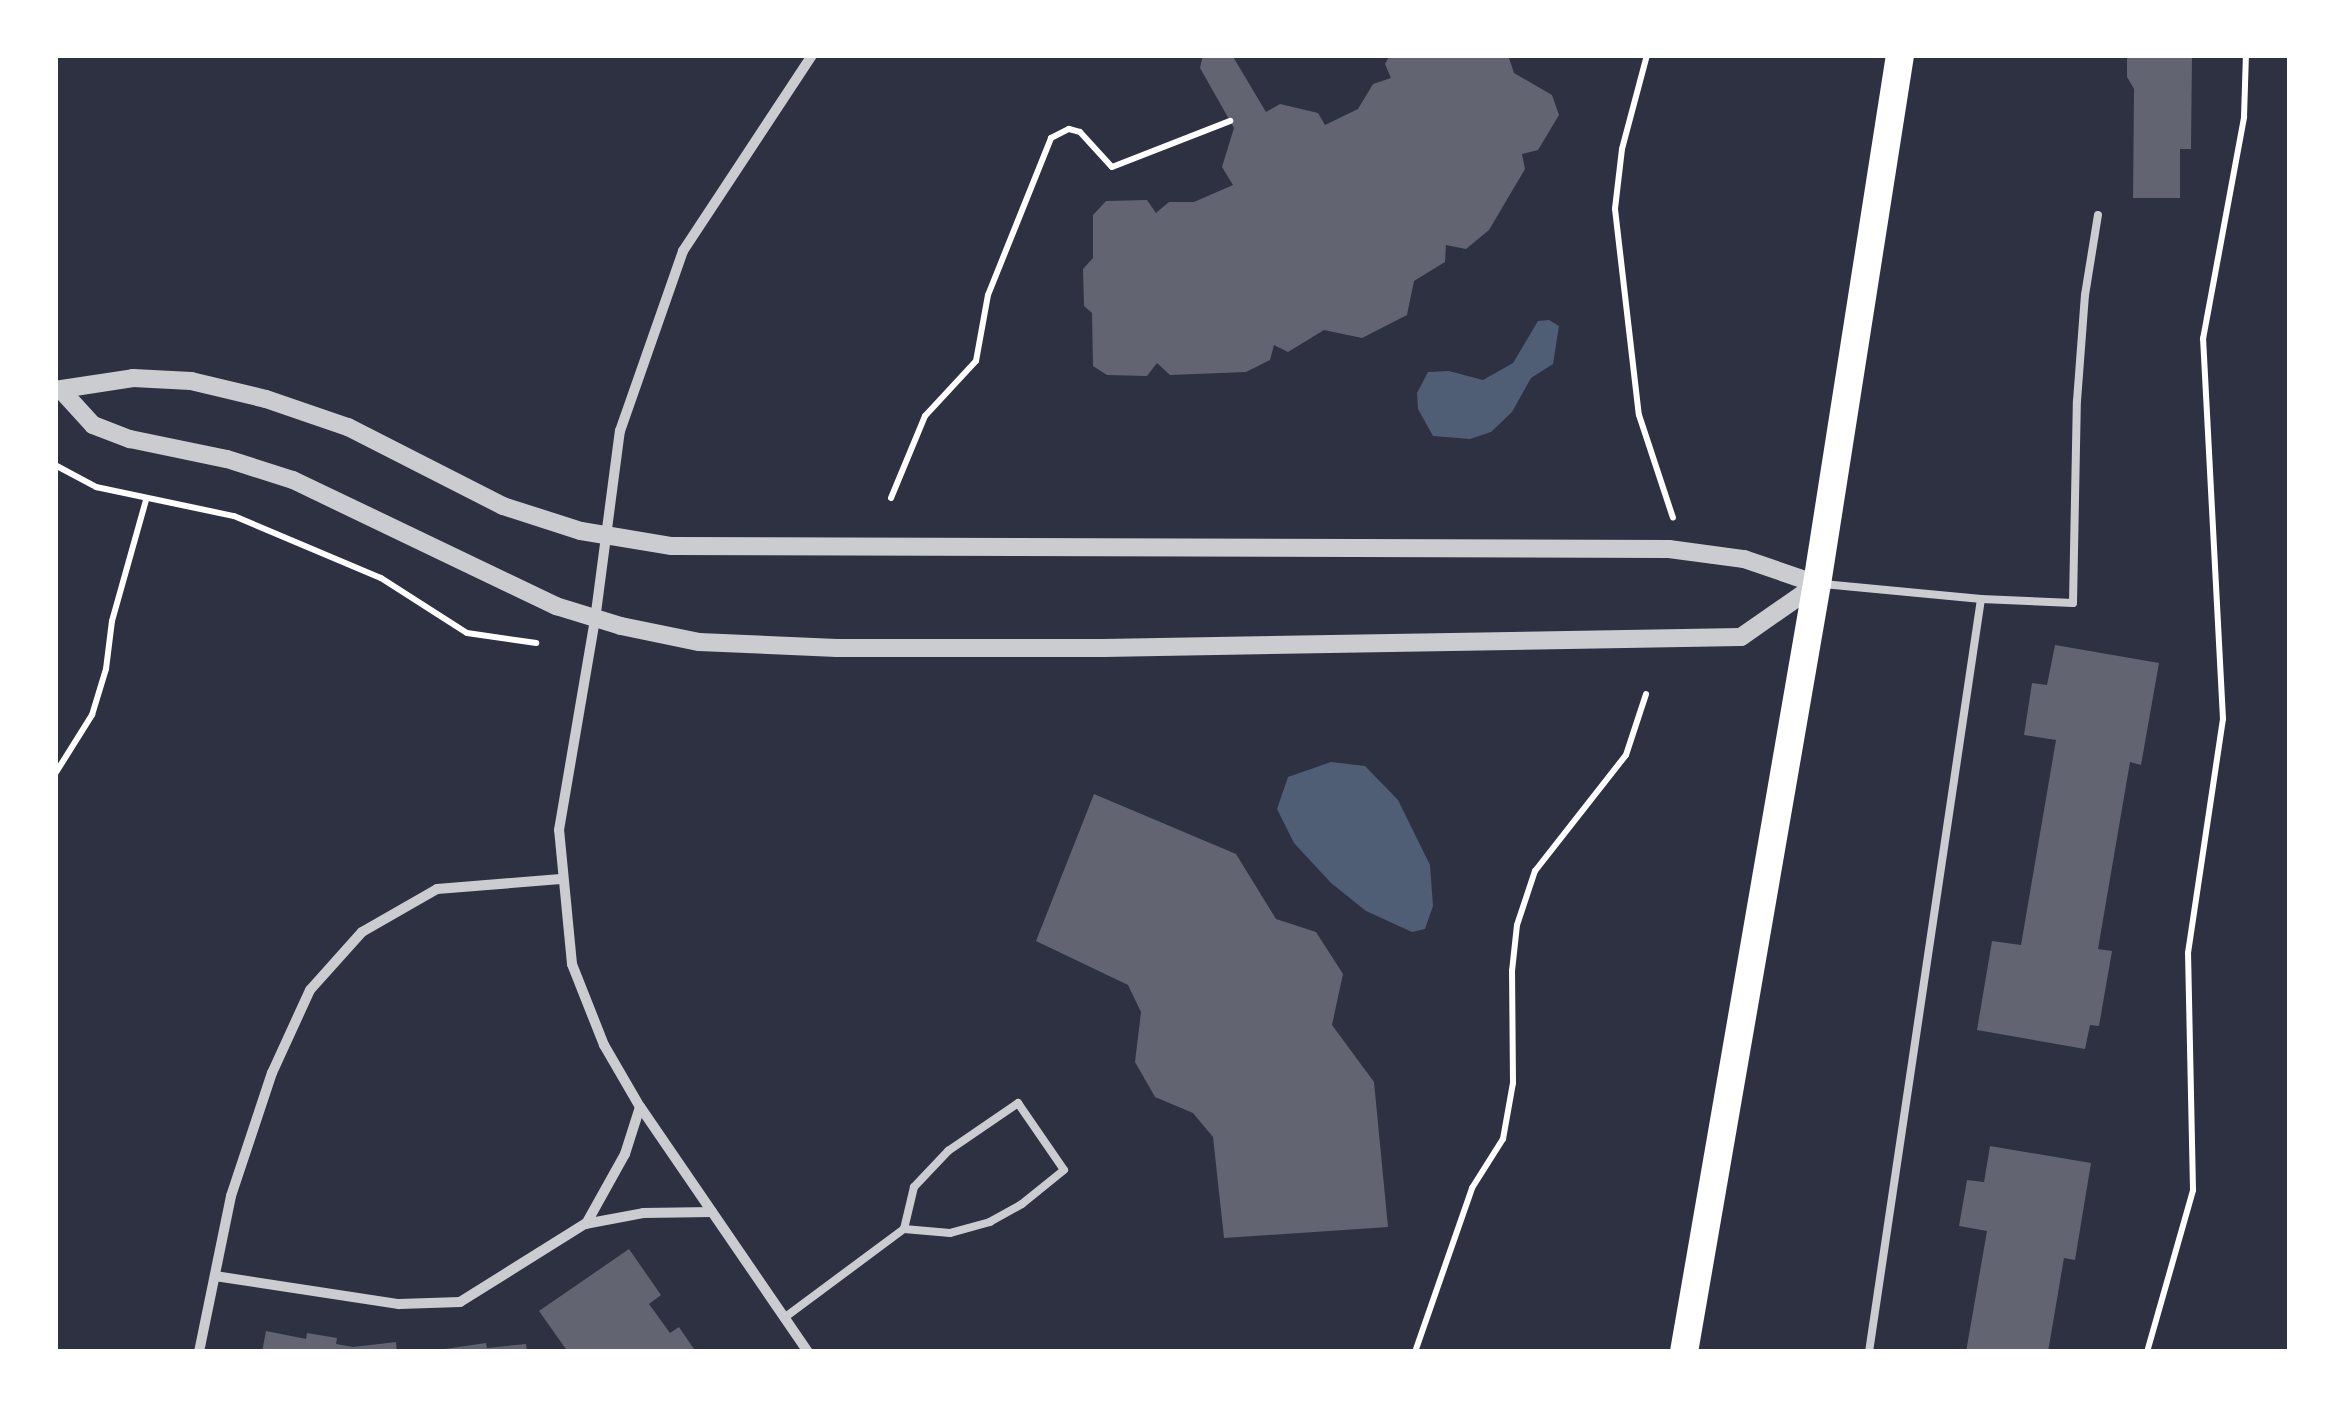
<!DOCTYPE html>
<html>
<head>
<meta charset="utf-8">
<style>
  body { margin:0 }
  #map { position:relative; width:2345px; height:1407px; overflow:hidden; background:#2d3142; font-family:"Nunito Sans",sans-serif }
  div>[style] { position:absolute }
  .water>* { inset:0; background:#4f5d75 }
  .building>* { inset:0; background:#626471 }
  .path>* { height:6px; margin:-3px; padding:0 3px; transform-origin:3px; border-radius:3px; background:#fff }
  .service>* { height:8px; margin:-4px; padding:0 4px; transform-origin:4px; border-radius:4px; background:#caccd0 }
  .minor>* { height:10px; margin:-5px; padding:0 5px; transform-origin:5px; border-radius:5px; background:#caccd0 }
  .tertiary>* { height:18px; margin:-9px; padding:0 9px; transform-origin:9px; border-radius:9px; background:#caccd0 }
  .trunk>* { height:28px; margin:-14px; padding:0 14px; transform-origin:14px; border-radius:14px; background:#fff }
  span { translate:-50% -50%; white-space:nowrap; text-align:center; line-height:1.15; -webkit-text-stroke:10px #fff; paint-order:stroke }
  .frame { position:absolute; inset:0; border:58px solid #fff; pointer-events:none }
</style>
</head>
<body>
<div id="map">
  <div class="water">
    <div style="clip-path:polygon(1549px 320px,1559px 326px,1553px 364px,1531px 378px,1512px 412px,1491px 432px,1470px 439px,1433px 436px,1418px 409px,1417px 393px,1428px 372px,1449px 371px,1483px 380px,1513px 363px,1538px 321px)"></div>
    <div style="clip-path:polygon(1331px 762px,1365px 766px,1398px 800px,1430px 865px,1433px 906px,1425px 929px,1412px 932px,1366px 911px,1331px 883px,1294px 843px,1277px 809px,1288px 777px)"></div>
  </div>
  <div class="building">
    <div style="clip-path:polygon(1203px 55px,1232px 55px,1266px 112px,1280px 104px,1318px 113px,1325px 125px,1358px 109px,1373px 84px,1391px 78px,1385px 64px,1390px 55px,1501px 55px,1509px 58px,1514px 73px,1552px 95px,1559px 115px,1538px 150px,1522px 154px,1525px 169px,1489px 230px,1466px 249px,1446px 245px,1445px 262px,1414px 281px,1407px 315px,1362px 338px,1324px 330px,1288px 352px,1274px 345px,1270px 360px,1246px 372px,1170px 375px,1157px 363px,1147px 376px,1107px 375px,1093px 366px,1092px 313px,1084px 306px,1083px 269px,1093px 258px,1093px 215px,1106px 201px,1147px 200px,1156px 213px,1169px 202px,1194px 202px,1233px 185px,1222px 167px,1234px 128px,1200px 68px)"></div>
    <div style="clip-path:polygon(2127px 55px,2192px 55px,2191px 149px,2180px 149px,2180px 198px,2133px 198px,2134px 89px,2127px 77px)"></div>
    <div style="clip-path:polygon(2055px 645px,2159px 663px,2141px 765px,2130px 762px,2098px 949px,2112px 951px,2099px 1026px,2090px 1025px,2085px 1049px,1977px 1030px,1992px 941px,2021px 945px,2056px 740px,2024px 735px,2032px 683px,2047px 685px)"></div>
    <div style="clip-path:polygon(1094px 794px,1236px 854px,1276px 919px,1316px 932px,1343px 974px,1332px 1025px,1374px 1082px,1388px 1227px,1224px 1238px,1213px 1137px,1193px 1113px,1155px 1097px,1135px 1062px,1141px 1012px,1128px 985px,1036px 941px)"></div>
    <div style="clip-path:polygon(1990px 1146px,2091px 1163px,2075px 1260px,2064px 1258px,2048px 1352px,1966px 1352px,1987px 1231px,1959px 1226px,1967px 1180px,1984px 1182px)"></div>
    <div style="clip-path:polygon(629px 1249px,661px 1295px,649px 1304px,670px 1333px,679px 1327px,696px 1352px,568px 1352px,539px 1311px)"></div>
    <div style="clip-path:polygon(266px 1331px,306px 1339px,307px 1333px,337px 1338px,336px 1344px,353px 1347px,396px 1342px,397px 1352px,262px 1352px)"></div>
    <div style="clip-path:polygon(486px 1343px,487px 1348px,526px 1344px,527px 1352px,424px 1352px)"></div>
  </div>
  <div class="path">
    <div style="left:1647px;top:55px;width:97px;rotate:104.9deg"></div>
    <div style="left:1622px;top:149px;width:60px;rotate:96.7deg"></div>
    <div style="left:1615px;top:209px;width:207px;rotate:83.4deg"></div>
    <div style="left:1639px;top:415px;width:108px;rotate:71.7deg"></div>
    <div style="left:55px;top:465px;width:47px;rotate:28.2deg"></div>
    <div style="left:96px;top:487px;width:141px;rotate:11.9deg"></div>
    <div style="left:234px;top:516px;width:160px;rotate:22.9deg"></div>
    <div style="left:381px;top:578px;width:102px;rotate:32.6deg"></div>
    <div style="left:467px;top:633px;width:70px;rotate:8.2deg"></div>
    <div style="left:891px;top:498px;width:89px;rotate:-67.5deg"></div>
    <div style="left:925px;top:416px;width:75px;rotate:-47.2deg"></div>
    <div style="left:976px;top:361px;width:67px;rotate:-79.7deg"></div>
    <div style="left:988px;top:295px;width:169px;rotate:-68.1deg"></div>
    <div style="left:1051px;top:138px;width:20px;rotate:-27deg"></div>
    <div style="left:1069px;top:129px;width:11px;rotate:15deg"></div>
    <div style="left:1080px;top:132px;width:47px;rotate:47.6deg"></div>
    <div style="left:1112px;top:167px;width:127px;rotate:-21.3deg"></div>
    <div style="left:55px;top:774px;width:70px;rotate:-57.9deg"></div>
    <div style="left:92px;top:715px;width:48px;rotate:-73.1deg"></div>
    <div style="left:106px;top:669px;width:48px;rotate:-82.9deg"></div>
    <div style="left:112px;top:621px;width:126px;rotate:-74.3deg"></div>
    <div style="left:1415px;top:1352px;width:174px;rotate:-70.8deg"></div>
    <div style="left:1472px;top:1188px;width:58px;rotate:-57.7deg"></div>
    <div style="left:1503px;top:1139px;width:57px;rotate:-79.9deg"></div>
    <div style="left:1513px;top:1083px;width:112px;rotate:-90.5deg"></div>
    <div style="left:1512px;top:971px;width:46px;rotate:-83.8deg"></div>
    <div style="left:1517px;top:925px;width:57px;rotate:-71.6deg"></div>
    <div style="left:1535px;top:871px;width:147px;rotate:-51.9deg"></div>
    <div style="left:1626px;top:755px;width:64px;rotate:-71.8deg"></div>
    <div style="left:2147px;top:1352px;width:168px;rotate:-74.1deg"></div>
    <div style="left:2193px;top:1190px;width:237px;rotate:-91.2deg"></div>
    <div style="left:2188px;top:953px;width:237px;rotate:-81.5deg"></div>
    <div style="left:2223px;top:719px;width:381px;rotate:-93deg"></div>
    <div style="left:2203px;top:339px;width:226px;rotate:-79.5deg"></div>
    <div style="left:2244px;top:117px;width:62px;rotate:-88.2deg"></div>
  </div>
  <div class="service">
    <div style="left:1823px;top:584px;width:159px;rotate:5.4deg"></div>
    <div style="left:1981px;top:599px;width:761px;rotate:98.46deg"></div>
    <div style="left:1981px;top:599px;width:92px;rotate:2.5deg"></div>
    <div style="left:2073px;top:603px;width:202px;rotate:-88.9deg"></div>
    <div style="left:2077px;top:401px;width:106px;rotate:-85.7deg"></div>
    <div style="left:2085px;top:295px;width:81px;rotate:-80.8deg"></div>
    <div style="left:784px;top:1318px;width:149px;rotate:-36.6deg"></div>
    <div style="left:904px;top:1229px;width:43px;rotate:-76.6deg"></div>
    <div style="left:914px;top:1187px;width:50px;rotate:-46.6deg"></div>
    <div style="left:948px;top:1151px;width:85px;rotate:-34.4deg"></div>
    <div style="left:1018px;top:1103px;width:81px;rotate:55.5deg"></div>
    <div style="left:1064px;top:1170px;width:54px;rotate:141deg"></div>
    <div style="left:1022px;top:1204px;width:37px;rotate:151deg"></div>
    <div style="left:990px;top:1222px;width:41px;rotate:164.6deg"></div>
    <div style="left:950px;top:1233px;width:46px;rotate:-175deg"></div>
  </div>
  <div class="minor">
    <div style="left:586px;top:1224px;width:80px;rotate:-60.9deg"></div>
    <div style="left:625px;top:1154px;width:49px;rotate:-72.3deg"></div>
    <div style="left:215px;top:1276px;width:186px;rotate:8.7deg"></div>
    <div style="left:399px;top:1304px;width:61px;rotate:-1.9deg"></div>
    <div style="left:460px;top:1302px;width:147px;rotate:-32deg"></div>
    <div style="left:585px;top:1224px;width:59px;rotate:-10.7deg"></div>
    <div style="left:643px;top:1213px;width:69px;rotate:-0.8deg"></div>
    <div style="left:199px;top:1352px;width:159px;rotate:-78.4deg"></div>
    <div style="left:231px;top:1196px;width:130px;rotate:-71.6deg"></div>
    <div style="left:272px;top:1073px;width:91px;rotate:-65.4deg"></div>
    <div style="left:310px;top:990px;width:78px;rotate:-48.1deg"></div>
    <div style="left:362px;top:932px;width:86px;rotate:-29.8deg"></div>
    <div style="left:437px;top:889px;width:124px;rotate:-4.6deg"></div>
    <div style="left:808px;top:1352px;width:297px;rotate:-124.4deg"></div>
    <div style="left:640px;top:1107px;width:72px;rotate:-120.1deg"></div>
    <div style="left:604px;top:1045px;width:87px;rotate:-111.6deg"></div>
    <div style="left:572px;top:964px;width:135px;rotate:-95.5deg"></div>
    <div style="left:559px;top:830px;width:213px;rotate:-80.3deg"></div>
    <div style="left:595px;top:620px;width:191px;rotate:-82.5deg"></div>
    <div style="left:620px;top:431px;width:191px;rotate:-70.7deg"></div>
    <div style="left:683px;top:251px;width:235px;rotate:-56.6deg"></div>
  </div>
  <div class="tertiary">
    <div style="left:55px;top:390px;width:79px;rotate:-8.7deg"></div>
    <div style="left:133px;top:378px;width:58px;rotate:3deg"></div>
    <div style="left:191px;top:381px;width:77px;rotate:13.5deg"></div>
    <div style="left:266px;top:399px;width:87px;rotate:18.9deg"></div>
    <div style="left:348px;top:427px;width:174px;rotate:27deg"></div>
    <div style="left:503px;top:506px;width:82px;rotate:17.8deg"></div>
    <div style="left:581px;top:531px;width:92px;rotate:9.4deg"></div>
    <div style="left:672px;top:546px;width:997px;rotate:0.17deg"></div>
    <div style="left:1669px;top:549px;width:76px;rotate:7.6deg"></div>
    <div style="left:1744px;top:559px;width:77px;rotate:18.9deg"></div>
    <div style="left:62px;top:391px;width:46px;rotate:47.6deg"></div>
    <div style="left:93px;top:425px;width:40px;rotate:21deg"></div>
    <div style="left:130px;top:439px;width:99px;rotate:11.7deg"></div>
    <div style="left:227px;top:459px;width:69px;rotate:17.7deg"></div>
    <div style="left:293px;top:480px;width:292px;rotate:25.6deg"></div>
    <div style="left:556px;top:606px;width:68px;rotate:17.1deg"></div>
    <div style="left:621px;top:626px;width:80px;rotate:11.6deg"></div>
    <div style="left:699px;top:642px;width:138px;rotate:2.5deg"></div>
    <div style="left:837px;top:648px;width:266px"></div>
    <div style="left:1103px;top:648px;width:638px;rotate:-0.99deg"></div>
    <div style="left:1741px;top:637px;width:93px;rotate:-34.9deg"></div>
  </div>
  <div class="trunk">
    <div style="left:1684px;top:1352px;width:779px;rotate:-80.18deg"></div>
    <div style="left:1817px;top:584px;width:535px;rotate:-81.08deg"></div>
  </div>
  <div class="frame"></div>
</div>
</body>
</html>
